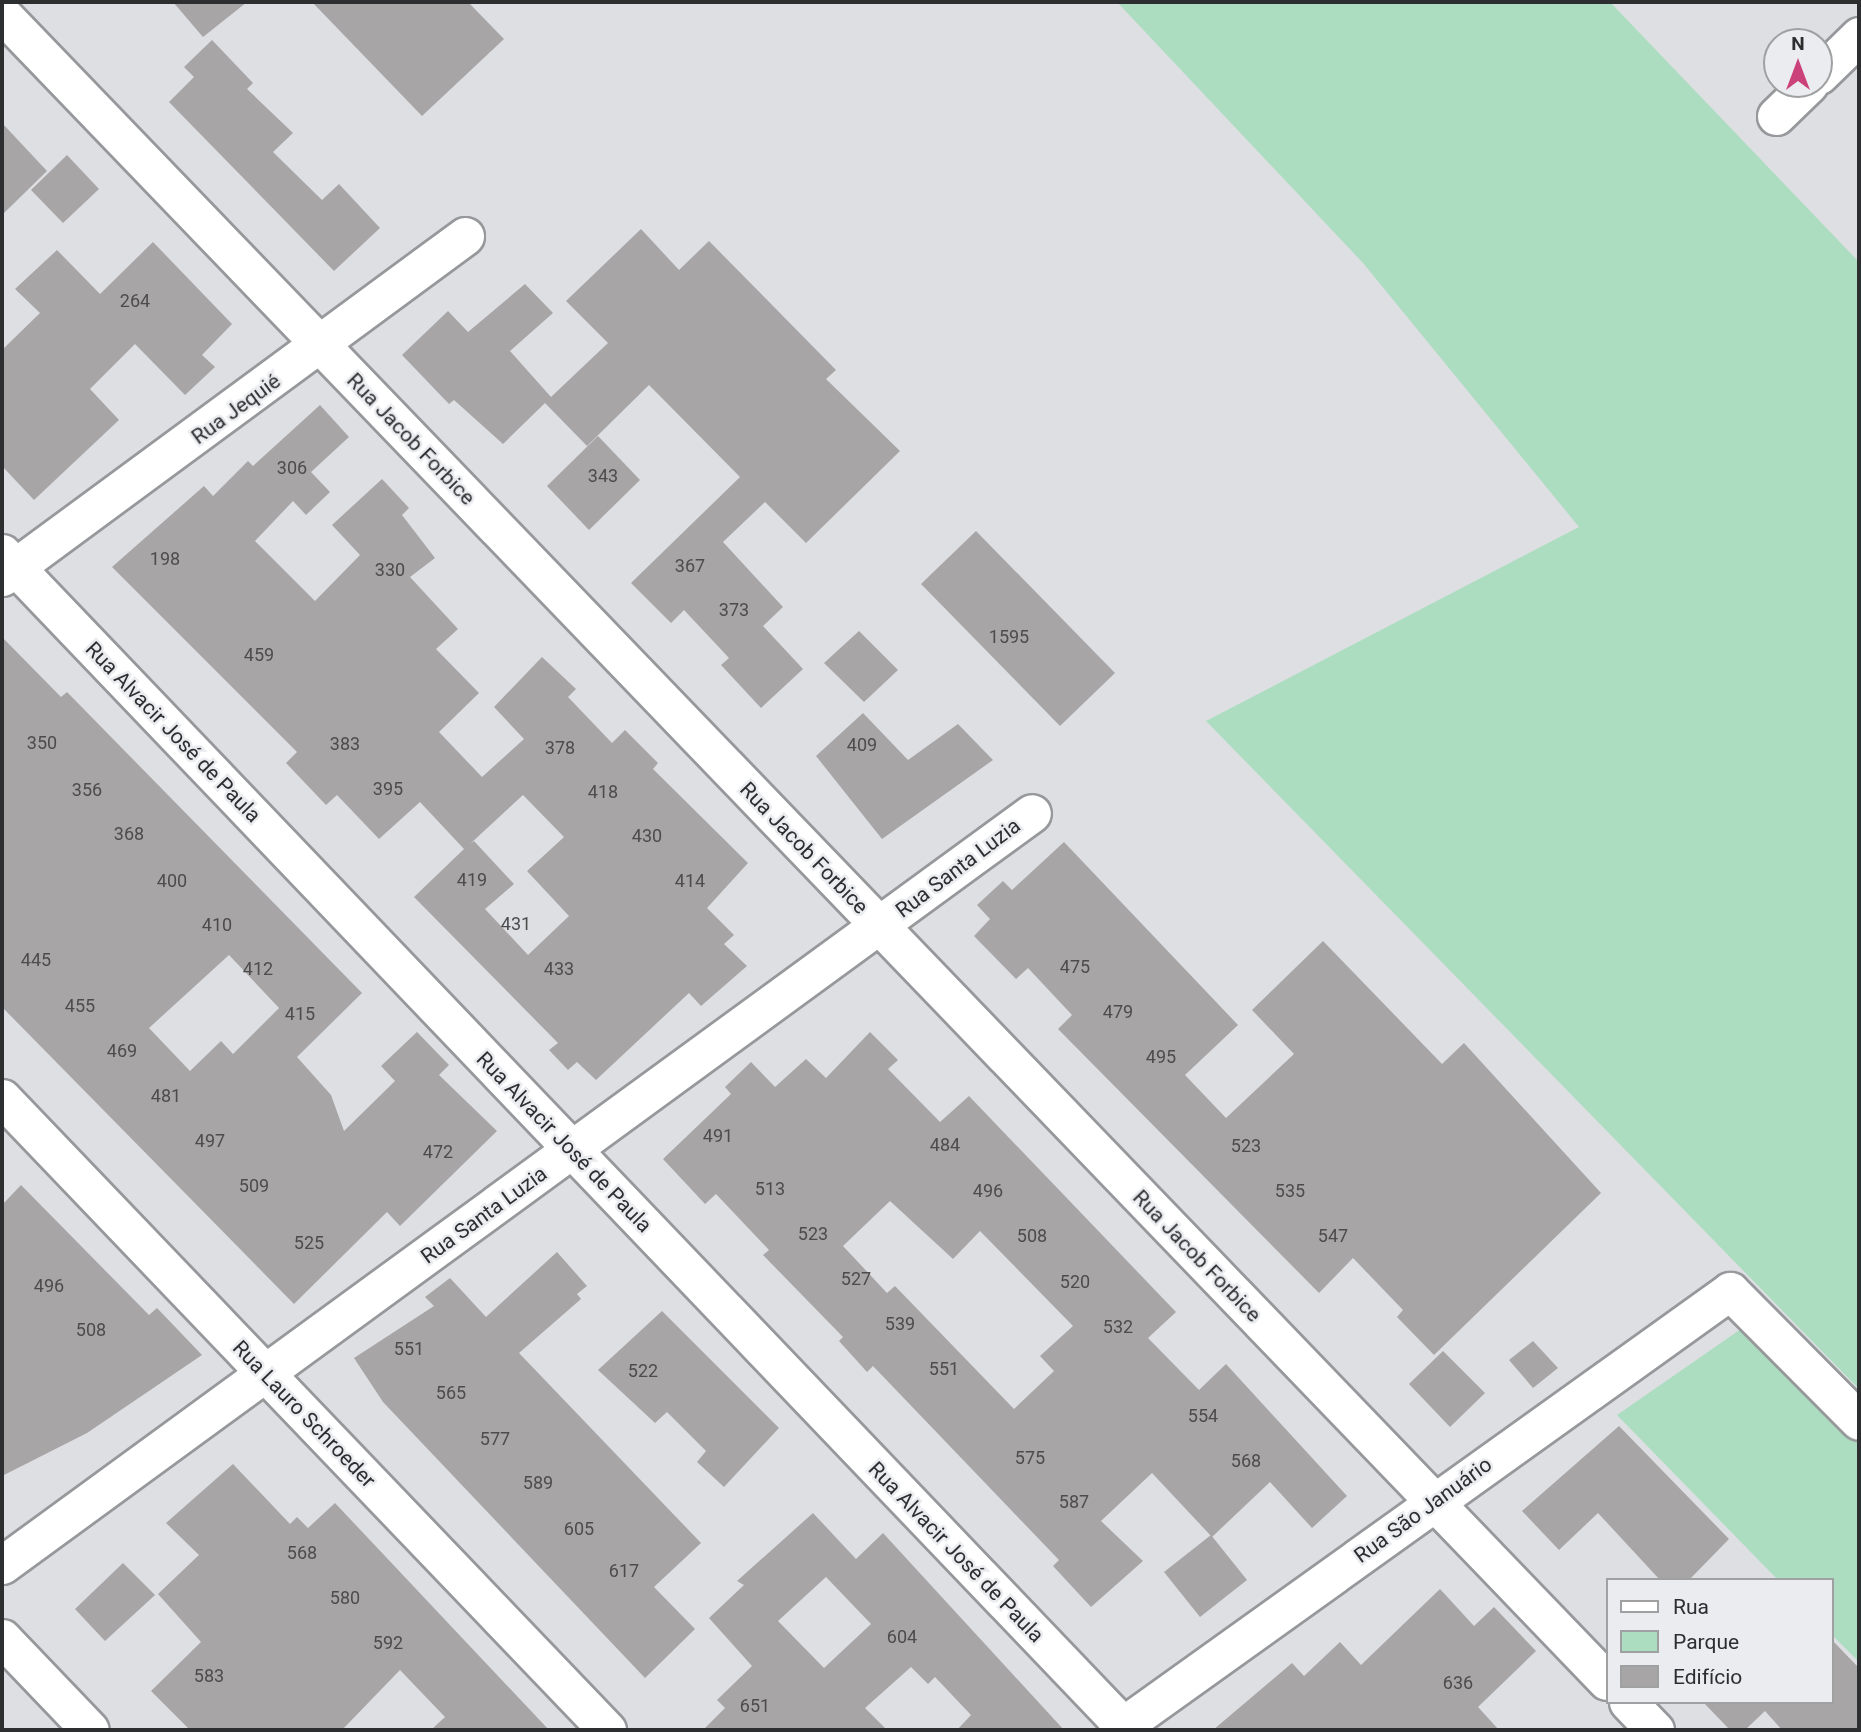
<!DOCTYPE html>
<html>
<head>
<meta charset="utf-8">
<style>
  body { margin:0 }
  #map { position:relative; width:1861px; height:1732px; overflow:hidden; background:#dddfe2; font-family:Roboto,sans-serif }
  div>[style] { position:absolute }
  .green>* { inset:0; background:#adddc0 }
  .building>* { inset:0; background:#a8a5a7 }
  .roads { filter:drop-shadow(2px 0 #96989b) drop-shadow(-2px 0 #96989b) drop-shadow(0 2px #96989b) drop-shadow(0 -2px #96989b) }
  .minor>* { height:37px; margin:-18.5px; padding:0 18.5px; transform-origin:18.5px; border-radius:18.5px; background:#fff }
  span { translate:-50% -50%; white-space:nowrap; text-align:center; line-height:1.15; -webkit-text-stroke:5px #eaecef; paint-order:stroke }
  .number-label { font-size:18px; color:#4c4c4d }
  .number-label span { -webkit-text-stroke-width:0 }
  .street-label { font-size:21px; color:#2d2e2f }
  .frame { position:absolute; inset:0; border:4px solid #2d2e2f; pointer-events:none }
  .legend { position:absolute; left:1606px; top:1578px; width:228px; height:126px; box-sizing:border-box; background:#eaecef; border:2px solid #9ea0a2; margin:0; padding:9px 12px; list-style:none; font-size:21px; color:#2d2e2f }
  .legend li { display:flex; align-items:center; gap:14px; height:35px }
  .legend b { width:35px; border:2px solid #9ea0a2 }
  .north { position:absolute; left:1763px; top:28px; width:70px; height:70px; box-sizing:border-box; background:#eaecef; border:2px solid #9ea0a2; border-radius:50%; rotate:0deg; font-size:19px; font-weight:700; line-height:28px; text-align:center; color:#2d2e2f }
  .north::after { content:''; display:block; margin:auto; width:24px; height:32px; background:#cb417a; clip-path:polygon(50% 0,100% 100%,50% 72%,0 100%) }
</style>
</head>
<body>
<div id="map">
  <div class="green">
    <div style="clip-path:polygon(1117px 2px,1610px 2px,1859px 262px,1859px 1389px,1206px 721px,1579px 527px,1363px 263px)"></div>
    <div style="clip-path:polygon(1751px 1322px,1859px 1431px,1859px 1662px,1831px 1634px,1831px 1580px,1778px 1580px,1617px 1415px)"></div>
  </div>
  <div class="building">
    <div style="clip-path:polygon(173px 2px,247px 2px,203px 37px)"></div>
    <div style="clip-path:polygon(312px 2px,468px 2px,504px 39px,422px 116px)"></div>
    <div style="clip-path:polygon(212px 40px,253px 83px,247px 89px,293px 133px,273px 152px,322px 200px,339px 184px,380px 228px,334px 271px,169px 102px,194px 77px,184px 67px)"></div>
    <div style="clip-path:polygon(2px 123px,47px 171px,2px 215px)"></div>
    <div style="clip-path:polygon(67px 155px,99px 189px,63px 223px,31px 190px)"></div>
    <div style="clip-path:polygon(641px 229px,679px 270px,709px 241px,836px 370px,826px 379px,900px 451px,806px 543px,765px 502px,723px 542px,783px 607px,763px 626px,803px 669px,761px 708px,721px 665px,729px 658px,684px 610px,671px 623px,631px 583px,740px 477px,649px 385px,587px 446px,545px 403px,503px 444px,454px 400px,449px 404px,402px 355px,448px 311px,468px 332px,525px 284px,553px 313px,510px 351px,551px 397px,608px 343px,566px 301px)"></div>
    <div style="clip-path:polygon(153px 242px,232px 324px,202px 355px,215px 367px,185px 395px,135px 344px,90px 389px,119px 420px,34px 500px,2px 466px,2px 350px,40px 313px,15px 289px,57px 250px,100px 294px)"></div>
    <div style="clip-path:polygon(evenodd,320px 405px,349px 437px,311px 472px,330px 492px,306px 515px,293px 501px,255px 541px,315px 601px,360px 555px,332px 525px,382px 479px,409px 508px,402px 515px,435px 558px,410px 577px,458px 629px,436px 649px,479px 693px,439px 732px,482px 777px,524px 739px,494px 707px,542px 657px,576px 689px,568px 697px,612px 743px,625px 730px,658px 763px,653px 769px,748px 863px,707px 908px,734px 935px,724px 944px,747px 966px,701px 1006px,689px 993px,596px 1080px,577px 1062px,568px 1070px,549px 1050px,558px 1043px,414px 897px,464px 849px,420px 802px,379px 839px,337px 795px,326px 805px,286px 763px,297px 752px,112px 567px,204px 486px,213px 496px,248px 461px,253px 466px,320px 405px,523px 795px,564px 837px,527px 871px,569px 916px,528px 955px,485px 909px,514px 884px,474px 841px,470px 844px,523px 795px)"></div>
    <div style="clip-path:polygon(598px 436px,640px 480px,589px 530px,547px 486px)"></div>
    <div style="clip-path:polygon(976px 531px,1115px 673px,1060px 726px,921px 584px)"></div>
    <div style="clip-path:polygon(859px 631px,898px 670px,864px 702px,824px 663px)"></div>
    <div style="clip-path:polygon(evenodd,2px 637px,61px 697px,67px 692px,362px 993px,297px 1057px,331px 1095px,344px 1131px,395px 1081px,381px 1066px,417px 1032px,449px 1065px,439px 1075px,497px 1131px,400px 1226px,387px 1212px,294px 1304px,2px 1007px,2px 637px,229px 955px,279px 1008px,233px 1054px,221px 1041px,190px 1071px,149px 1028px,229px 955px)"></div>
    <div style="clip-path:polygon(863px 713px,908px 760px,958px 724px,993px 760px,882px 839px,816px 756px)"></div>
    <div style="clip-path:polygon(1064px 842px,1238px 1025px,1185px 1075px,1226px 1118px,1294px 1054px,1252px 1010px,1323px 941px,1442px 1064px,1464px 1043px,1601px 1193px,1434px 1355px,1397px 1317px,1403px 1310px,1353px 1258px,1319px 1293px,1058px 1029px,1072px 1015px,1028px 968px,1016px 979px,974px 936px,990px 919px,977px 905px,1003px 881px,1012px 890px)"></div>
    <div style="clip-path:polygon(evenodd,870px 1032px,898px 1060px,888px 1069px,940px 1122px,969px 1096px,1176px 1312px,1148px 1338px,1199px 1390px,1226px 1364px,1347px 1496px,1312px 1528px,1270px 1482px,1212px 1537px,1152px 1473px,1101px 1521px,1143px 1561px,1091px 1607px,1053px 1566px,1059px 1560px,873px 1366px,867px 1372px,839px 1341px,843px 1337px,763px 1255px,769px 1250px,716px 1194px,705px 1204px,663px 1159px,731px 1094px,725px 1087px,751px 1062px,775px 1087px,806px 1059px,826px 1078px,870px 1032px,890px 1201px,953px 1259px,980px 1231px,1073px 1326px,1040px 1356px,1054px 1371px,1014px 1409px,895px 1286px,887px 1293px,843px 1246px,890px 1201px)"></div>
    <div style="clip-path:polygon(21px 1185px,149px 1315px,157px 1308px,202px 1355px,87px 1433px,2px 1476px,2px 1205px)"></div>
    <div style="clip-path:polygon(557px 1252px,587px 1286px,577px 1294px,581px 1299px,519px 1353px,701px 1543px,654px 1587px,695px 1629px,645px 1678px,383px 1402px,354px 1358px,434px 1306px,425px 1297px,450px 1278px,486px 1317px)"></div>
    <div style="clip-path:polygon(662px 1311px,779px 1428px,724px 1487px,697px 1462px,706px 1451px,667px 1412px,655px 1423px,598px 1370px)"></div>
    <div style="clip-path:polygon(1533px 1341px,1558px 1368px,1533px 1388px,1509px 1360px)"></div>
    <div style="clip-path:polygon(1443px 1351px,1485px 1393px,1450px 1427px,1409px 1384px)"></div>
    <div style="clip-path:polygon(1619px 1426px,1729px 1539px,1689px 1580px,1660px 1580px,1598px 1513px,1559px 1550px,1522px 1511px)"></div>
    <div style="clip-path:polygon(233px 1464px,290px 1524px,297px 1517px,308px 1528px,335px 1503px,549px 1730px,431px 1730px,445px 1717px,400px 1670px,342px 1730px,190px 1730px,151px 1691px,201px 1642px,158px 1594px,199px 1555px,166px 1523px)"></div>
    <div style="clip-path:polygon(evenodd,813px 1513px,856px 1559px,883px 1533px,1064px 1730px,957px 1730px,971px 1715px,935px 1677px,928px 1684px,911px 1667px,865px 1708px,887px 1730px,703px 1730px,725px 1708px,717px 1700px,752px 1666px,709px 1618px,744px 1585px,737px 1581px,813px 1513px,826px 1577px,871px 1624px,824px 1668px,778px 1621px,826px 1577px)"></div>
    <div style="clip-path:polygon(1211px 1535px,1247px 1580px,1200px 1617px,1164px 1572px)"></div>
    <div style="clip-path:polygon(123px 1563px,155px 1595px,105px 1641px,75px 1609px)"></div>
    <div style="clip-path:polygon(1440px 1589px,1474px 1626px,1494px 1607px,1536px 1651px,1478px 1707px,1499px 1730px,1213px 1730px,1292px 1663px,1304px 1676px,1340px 1642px,1361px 1665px)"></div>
    <div style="clip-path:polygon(1831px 1639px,1859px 1668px,1859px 1730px,1782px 1730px,1765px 1711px,1745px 1730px,1730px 1730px,1703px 1702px,1831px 1702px)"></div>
  </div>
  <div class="roads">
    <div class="minor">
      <div style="left:2px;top:14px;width:2314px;rotate:46.09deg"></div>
      <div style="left:1819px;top:75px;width:56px;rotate:-44.3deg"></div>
      <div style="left:1776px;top:116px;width:46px;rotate:-44.1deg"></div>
      <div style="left:2px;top:553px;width:1628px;rotate:46.29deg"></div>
      <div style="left:2px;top:577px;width:575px;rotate:-36.37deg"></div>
      <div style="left:2px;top:1098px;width:875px;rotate:46.25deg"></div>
      <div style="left:2px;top:1565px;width:1275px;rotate:-36.13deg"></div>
      <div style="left:2px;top:1638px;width:127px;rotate:46.3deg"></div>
      <div style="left:1628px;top:1702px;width:39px;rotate:46deg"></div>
      <div style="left:1117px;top:1730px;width:754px;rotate:-35.61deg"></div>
      <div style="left:1730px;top:1291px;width:183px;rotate:45.2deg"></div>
    </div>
  </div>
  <div class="number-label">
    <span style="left:135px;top:301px">264</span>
    <span style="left:292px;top:468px">306</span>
    <span style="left:603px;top:476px">343</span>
    <span style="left:165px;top:559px">198</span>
    <span style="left:690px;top:566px">367</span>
    <span style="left:390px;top:570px">330</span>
    <span style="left:734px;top:610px">373</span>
    <span style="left:1009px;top:637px">1595</span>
    <span style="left:259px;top:655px">459</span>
    <span style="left:42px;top:743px">350</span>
    <span style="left:345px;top:744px">383</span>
    <span style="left:862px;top:745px">409</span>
    <span style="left:560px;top:748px">378</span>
    <span style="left:388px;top:789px">395</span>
    <span style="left:87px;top:790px">356</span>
    <span style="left:603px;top:792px">418</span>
    <span style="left:129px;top:834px">368</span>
    <span style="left:647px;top:836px">430</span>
    <span style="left:472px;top:880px">419</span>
    <span style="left:172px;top:881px">400</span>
    <span style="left:690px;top:881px">414</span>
    <span style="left:516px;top:924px">431</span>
    <span style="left:217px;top:925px">410</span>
    <span style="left:36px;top:960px">445</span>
    <span style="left:1075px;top:967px">475</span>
    <span style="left:258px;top:969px">412</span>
    <span style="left:559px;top:969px">433</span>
    <span style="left:80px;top:1006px">455</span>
    <span style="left:1118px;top:1012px">479</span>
    <span style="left:300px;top:1014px">415</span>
    <span style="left:122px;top:1051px">469</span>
    <span style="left:1161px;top:1057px">495</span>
    <span style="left:166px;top:1096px">481</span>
    <span style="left:718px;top:1136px">491</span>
    <span style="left:210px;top:1141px">497</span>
    <span style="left:945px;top:1145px">484</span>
    <span style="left:1246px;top:1146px">523</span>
    <span style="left:438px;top:1152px">472</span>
    <span style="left:254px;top:1186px">509</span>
    <span style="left:770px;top:1189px">513</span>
    <span style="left:988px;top:1191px">496</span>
    <span style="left:1290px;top:1191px">535</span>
    <span style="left:813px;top:1234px">523</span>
    <span style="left:1032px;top:1236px">508</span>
    <span style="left:1333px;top:1236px">547</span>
    <span style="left:309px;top:1243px">525</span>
    <span style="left:856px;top:1279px">527</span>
    <span style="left:1075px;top:1282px">520</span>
    <span style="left:49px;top:1286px">496</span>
    <span style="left:900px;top:1324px">539</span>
    <span style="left:1118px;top:1327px">532</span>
    <span style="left:91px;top:1330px">508</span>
    <span style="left:409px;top:1349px">551</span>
    <span style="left:944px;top:1369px">551</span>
    <span style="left:643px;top:1371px">522</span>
    <span style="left:451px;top:1393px">565</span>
    <span style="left:1203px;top:1416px">554</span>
    <span style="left:495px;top:1439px">577</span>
    <span style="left:1030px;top:1458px">575</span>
    <span style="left:1246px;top:1461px">568</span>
    <span style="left:538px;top:1483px">589</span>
    <span style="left:1074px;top:1502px">587</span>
    <span style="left:579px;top:1529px">605</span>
    <span style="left:302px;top:1553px">568</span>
    <span style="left:624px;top:1571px">617</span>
    <span style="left:345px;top:1598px">580</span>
    <span style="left:902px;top:1637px">604</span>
    <span style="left:388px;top:1643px">592</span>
    <span style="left:209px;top:1676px">583</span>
    <span style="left:1458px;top:1683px">636</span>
    <span style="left:755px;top:1706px">651</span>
  </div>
  <div class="street-label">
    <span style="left:236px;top:409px;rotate:-36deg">Rua Jequié</span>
    <span style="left:411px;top:439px;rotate:46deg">Rua Jacob Forbice</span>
    <span style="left:173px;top:732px;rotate:46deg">Rua Alvacir José de Paula</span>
    <span style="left:804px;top:848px;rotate:46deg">Rua Jacob Forbice</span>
    <span style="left:958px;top:868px;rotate:-37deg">Rua Santa Luzia</span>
    <span style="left:564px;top:1142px;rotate:46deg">Rua Alvacir José de Paula</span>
    <span style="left:484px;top:1215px;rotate:-36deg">Rua Santa Luzia</span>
    <span style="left:1197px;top:1256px;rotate:46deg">Rua Jacob Forbice</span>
    <span style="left:304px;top:1414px;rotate:46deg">Rua Lauro Schroeder</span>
    <span style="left:1423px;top:1510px;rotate:-36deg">Rua São Januário</span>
    <span style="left:956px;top:1552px;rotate:46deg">Rua Alvacir José de Paula</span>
  </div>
  <div class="frame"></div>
  <ul class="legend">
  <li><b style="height:9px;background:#fff"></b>Rua</li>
  <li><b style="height:19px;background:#adddc0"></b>Parque</li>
  <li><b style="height:19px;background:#a8a5a7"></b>Edifício</li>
  </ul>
  <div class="north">N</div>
</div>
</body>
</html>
